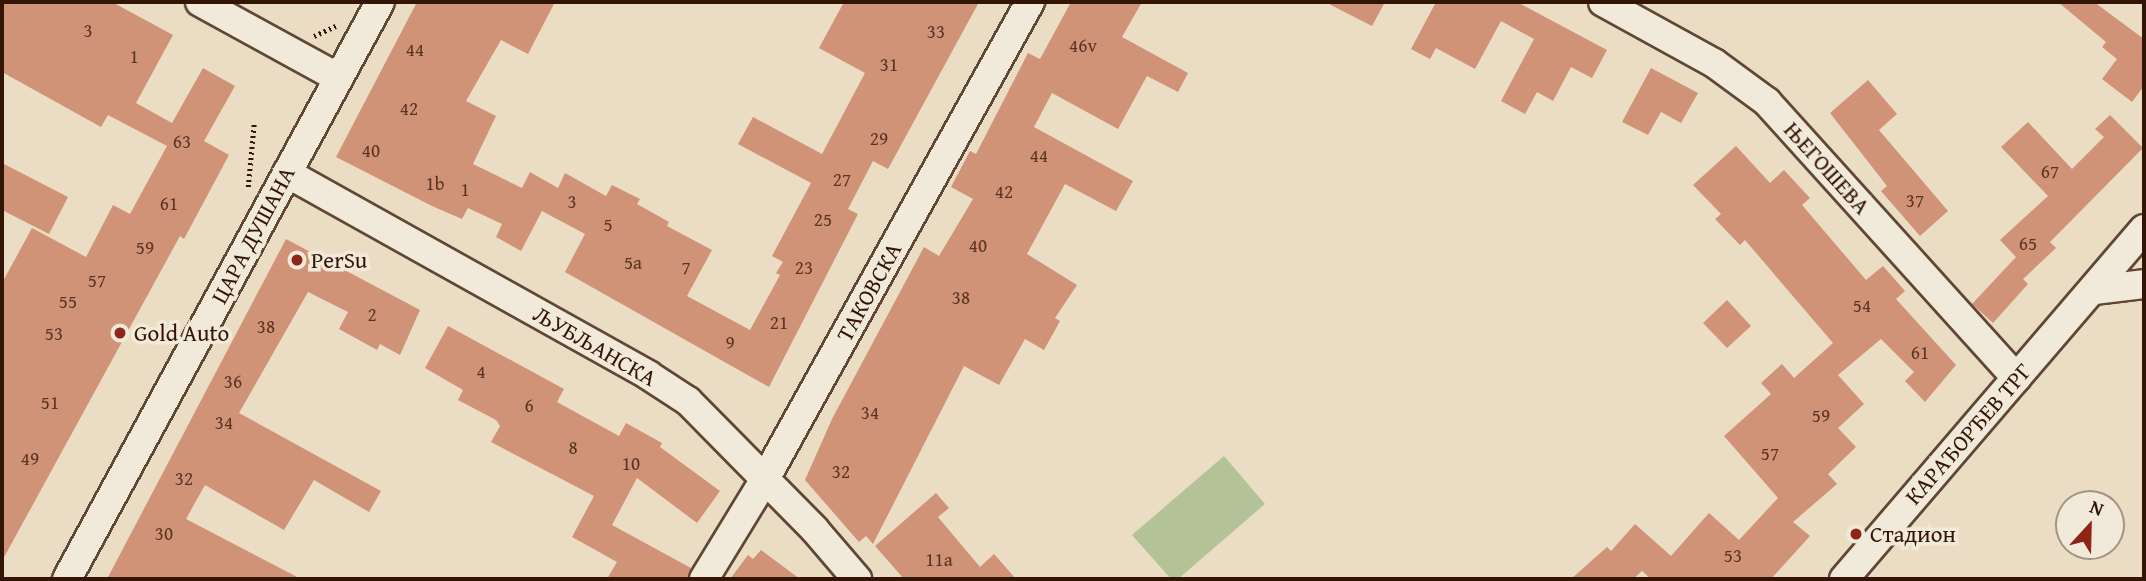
<!DOCTYPE html>
<html>
<head>
<meta charset="utf-8">
<style>
  body { margin:0 }
  #map { position:relative; width:2146px; height:581px; overflow:hidden; background:#eaddc4; font-family:"Gentium Book Plus",serif }
  div>[style] { position:absolute }
  .green>* { inset:0; background:#b3c297 }
  .building>* { inset:0; background:#d19378 }
  .path>* { height:4.5px; margin-top:-2.25px; transform-origin:0; background:repeating-linear-gradient(90deg,#321505 0 2px,transparent 0 5.5px) }
  .roads { filter:drop-shadow(2px 0 #604735) drop-shadow(-2px 0 #604735) drop-shadow(0 2px #604735) drop-shadow(0 -2px #604735) }
  .minor>* { height:28px; margin:-14px; padding:0 14px; transform-origin:14px; border-radius:14px; background:#f1e9d9 }
  .dots>* { width:19px; height:19px; translate:-50% -50%; box-sizing:border-box; border:4px solid #f1e9d9; border-radius:50% }
  span { translate:-50% -50%; white-space:nowrap; text-align:center; line-height:1.15; -webkit-text-stroke:7px #f1e9d9; paint-order:stroke }
  .number-label { font-size:19px; color:#5a3422 }
  .number-label span { -webkit-text-stroke-width:0 }
  .street-label { font-size:23px; color:#321505 }
  .poi-label { font-size:23px; color:#321505 }
  .left { translate:0 -50%; text-align:left }
  .frame { position:absolute; inset:0; border:4px solid #321505; pointer-events:none }
  .north { position:absolute; left:2055px; top:490px; width:70px; height:70px; box-sizing:border-box; background:#f1e9d9; border:2px solid #a59484; border-radius:50%; rotate:22deg; font-size:19px; font-weight:700; line-height:28px; text-align:center; color:#321505 }
  .north::after { content:''; display:block; margin:auto; width:24px; height:32px; background:#8f2418; clip-path:polygon(50% 0,100% 100%,50% 72%,0 100%) }
</style>
</head>
<body>
<div id="map">
  <div class="green">
    <div style="clip-path:polygon(1224px 456px,1265px 504px,1178px 579px,1171px 579px,1132px 535px)"></div>
  </div>
  <div class="building">
    <div style="clip-path:polygon(2px 2px,112px 2px,173px 35px,136px 103px,172px 123px,203px 68px,235px 86px,204px 141px,229px 155px,184px 239px,180px 236px,2px 561px,2px 283px,32px 228px,86px 257px,113px 205px,130px 214px,167px 146px,108px 115px,101px 127px,2px 72px)"></div>
    <div style="clip-path:polygon(417px 2px,555px 2px,528px 54px,501px 40px,466px 101px,496px 116px,473px 164px,522px 188px,530px 172px,558px 188px,565px 173px,606px 196px,612px 185px,640px 199px,637px 204px,669px 222px,667px 226px,712px 250px,687px 296px,750px 330px,780px 275px,776px 273px,783px 262px,772px 256px,811px 183px,738px 144px,753px 117px,822px 154px,865px 73px,819px 48px,844px 2px,979px 2px,888px 169px,873px 161px,848px 209px,858px 214px,769px 387px,565px 272px,585px 234px,542px 211px,521px 251px,496px 237px,502px 224px,468px 208px,462px 219px,432px 206px,336px 157px)"></div>
    <div style="clip-path:polygon(1071px 2px,1142px 2px,1122px 37px,1188px 73px,1178px 92px,1147px 76px,1118px 129px,1052px 93px,1034px 127px,1133px 181px,1116px 211px,1065px 184px,1027px 254px,1077px 285px,1055px 318px,1060px 321px,1044px 350px,1025px 339px,999px 385px,964px 366px,873px 544px,866px 536px,859px 542px,805px 480px,832px 419px,924px 247px,939px 256px,973px 199px,951px 187px,970px 151px,976px 154px,1028px 53px,1040px 59px)"></div>
    <div style="clip-path:polygon(1325px 2px,1385px 2px,1372px 26px)"></div>
    <div style="clip-path:polygon(1436px 2px,1517px 2px,1607px 50px,1592px 78px,1571px 67px,1553px 101px,1537px 92px,1525px 114px,1501px 101px,1534px 39px,1501px 21px,1475px 69px,1436px 48px,1430px 59px,1411px 49px)"></div>
    <div style="clip-path:polygon(2058px 2px,2094px 2px,2144px 39px,2144px 86px,2132px 102px,2102px 79px,2117px 59px,2102px 47px,2106px 42px)"></div>
    <div style="clip-path:polygon(1651px 68px,1698px 93px,1681px 123px,1661px 112px,1648px 135px,1622px 122px)"></div>
    <div style="clip-path:polygon(1868px 80px,1897px 114px,1879px 130px,1948px 211px,1920px 236px,1881px 191px,1887px 186px,1830px 113px)"></div>
    <div style="clip-path:polygon(2110px 115px,2143px 148px,2050px 242px,2056px 248px,2023px 279px,2028px 284px,1993px 323px,1972px 304px,2016px 257px,2000px 240px,2048px 196px,2001px 147px,2028px 122px,2072px 169px,2104px 137px,2095px 129px)"></div>
    <div style="clip-path:polygon(1736px 146px,1770px 183px,1784px 170px,1810px 198px,1802px 205px,1866px 280px,1883px 266px,1905px 291px,1896px 299px,1956px 365px,1925px 402px,1905px 381px,1914px 372px,1881px 339px,1838px 375px,1864px 404px,1838px 428px,1856px 447px,1828px 474px,1837px 484px,1793px 522px,1810px 536px,1771px 579px,1651px 579px,1642px 571px,1633px 579px,1571px 579px,1607px 547px,1611px 551px,1635px 524px,1671px 556px,1709px 513px,1739px 540px,1778px 498px,1724px 436px,1771px 394px,1761px 383px,1782px 364px,1794px 378px,1833px 343px,1745px 240px,1740px 245px,1715px 219px,1721px 214px,1693px 185px)"></div>
    <div style="clip-path:polygon(2px 163px,68px 197px,49px 234px,2px 210px)"></div>
    <div style="clip-path:polygon(286px 239px,420px 310px,400px 355px,380px 344px,377px 350px,339px 329px,348px 312px,308px 292px,239px 413px,381px 491px,369px 512px,314px 480px,284px 530px,205px 485px,186px 519px,301px 579px,107px 579px)"></div>
    <div style="clip-path:polygon(1727px 300px,1751px 326px,1727px 348px,1703px 323px)"></div>
    <div style="clip-path:polygon(448px 326px,564px 389px,557px 402px,619px 436px,626px 423px,662px 443px,660px 447px,720px 491px,697px 523px,637px 478px,612px 525px,691px 568px,687px 579px,607px 579px,617px 562px,572px 537px,594px 496px,491px 442px,500px 426px,496px 420px,458px 400px,463px 390px,425px 368px)"></div>
    <div style="clip-path:polygon(936px 493px,949px 508px,938px 517px,980px 567px,994px 554px,1016px 579px,904px 579px,875px 546px)"></div>
    <div style="clip-path:polygon(761px 550px,800px 579px,730px 579px,748px 555px,753px 559px)"></div>
  </div>
  <div class="path">
    <div style="left:314px;top:36px;width:26px;rotate:-25deg"></div>
    <div style="left:248px;top:187px;width:64px;rotate:-84.6deg"></div>
  </div>
  <div class="roads">
    <div class="minor">
      <div style="left:200px;top:2px;width:158px;rotate:28.7deg"></div>
      <div style="left:1603px;top:2px;width:127px;rotate:28.8deg"></div>
      <div style="left:1714px;top:63px;width:66px;rotate:36.3deg"></div>
      <div style="left:1767px;top:102px;width:372px;rotate:47.9deg"></div>
      <div style="left:287px;top:173px;width:414px;rotate:29.2deg"></div>
      <div style="left:648px;top:375px;width:48px;rotate:33deg"></div>
      <div style="left:688px;top:401px;width:181px;rotate:45.4deg"></div>
      <div style="left:815px;top:530px;width:65px;rotate:49.4deg"></div>
      <div style="left:2094px;top:290px;width:50px;rotate:-6.8deg"></div>
      <div style="left:67px;top:579px;width:656px;rotate:-61.52deg"></div>
      <div style="left:704px;top:579px;width:117px;rotate:-58.6deg"></div>
      <div style="left:765px;top:479px;width:546px;rotate:-60.95deg"></div>
      <div style="left:1844px;top:579px;width:461px;rotate:-49.4deg"></div>
    </div>
  </div>
  <div class="dots">
    <div style="left:297px;top:260px;background:#8f2418"></div>
    <div style="left:120px;top:333px;background:#8f2418"></div>
    <div style="left:1856px;top:534px;background:#8f2418"></div>
  </div>
  <div class="number-label">
    <span style="left:88px;top:31px">3</span>
    <span style="left:936px;top:32px">33</span>
    <span style="left:1083px;top:46px">46v</span>
    <span style="left:415px;top:50px">44</span>
    <span style="left:134px;top:57px">1</span>
    <span style="left:889px;top:65px">31</span>
    <span style="left:409px;top:109px">42</span>
    <span style="left:879px;top:139px">29</span>
    <span style="left:182px;top:142px">63</span>
    <span style="left:371px;top:151px">40</span>
    <span style="left:1039px;top:156px">44</span>
    <span style="left:2050px;top:172px">67</span>
    <span style="left:842px;top:180px">27</span>
    <span style="left:435px;top:184px">1b</span>
    <span style="left:465px;top:190px">1</span>
    <span style="left:1004px;top:192px">42</span>
    <span style="left:1915px;top:201px">37</span>
    <span style="left:572px;top:202px">3</span>
    <span style="left:169px;top:204px">61</span>
    <span style="left:823px;top:220px">25</span>
    <span style="left:608px;top:225px">5</span>
    <span style="left:2028px;top:244px">65</span>
    <span style="left:978px;top:246px">40</span>
    <span style="left:145px;top:248px">59</span>
    <span style="left:633px;top:263px">5a</span>
    <span style="left:686px;top:268px">7</span>
    <span style="left:804px;top:268px">23</span>
    <span style="left:97px;top:281px">57</span>
    <span style="left:961px;top:298px">38</span>
    <span style="left:68px;top:302px">55</span>
    <span style="left:1862px;top:306px">54</span>
    <span style="left:372px;top:315px">2</span>
    <span style="left:779px;top:323px">21</span>
    <span style="left:266px;top:327px">38</span>
    <span style="left:54px;top:334px">53</span>
    <span style="left:730px;top:343px">9</span>
    <span style="left:1920px;top:353px">61</span>
    <span style="left:481px;top:372px">4</span>
    <span style="left:233px;top:382px">36</span>
    <span style="left:50px;top:403px">51</span>
    <span style="left:529px;top:406px">6</span>
    <span style="left:870px;top:413px">34</span>
    <span style="left:1821px;top:416px">59</span>
    <span style="left:224px;top:423px">34</span>
    <span style="left:573px;top:448px">8</span>
    <span style="left:1770px;top:454px">57</span>
    <span style="left:30px;top:459px">49</span>
    <span style="left:631px;top:464px">10</span>
    <span style="left:841px;top:472px">32</span>
    <span style="left:184px;top:479px">32</span>
    <span style="left:164px;top:534px">30</span>
    <span style="left:1733px;top:556px">53</span>
    <span style="left:939px;top:560px">11a</span>
  </div>
  <div class="street-label">
    <span style="left:1827px;top:168px;rotate:48deg">ЊЕГОШЕВА</span>
    <span style="left:253px;top:235px;rotate:-62deg">ЦАРА ДУШАНА</span>
    <span style="left:869px;top:292px;rotate:-61deg">ТАКОВСКА</span>
    <span style="left:595px;top:346px;rotate:30deg">ЉУБЉАНСКА</span>
    <span style="left:1968px;top:434px;rotate:-49deg">КАРАЂОРЂЕВ ТРГ</span>
  </div>
  <div class="poi-label">
    <span class="left" style="left:311px;top:260px">PerSu</span>
    <span class="left" style="left:134px;top:333px">Gold Auto</span>
    <span class="left" style="left:1870px;top:534px">Стадион</span>
  </div>
  <div class="frame"></div>
  <div class="north">N</div>
</div>
</body>
</html>
